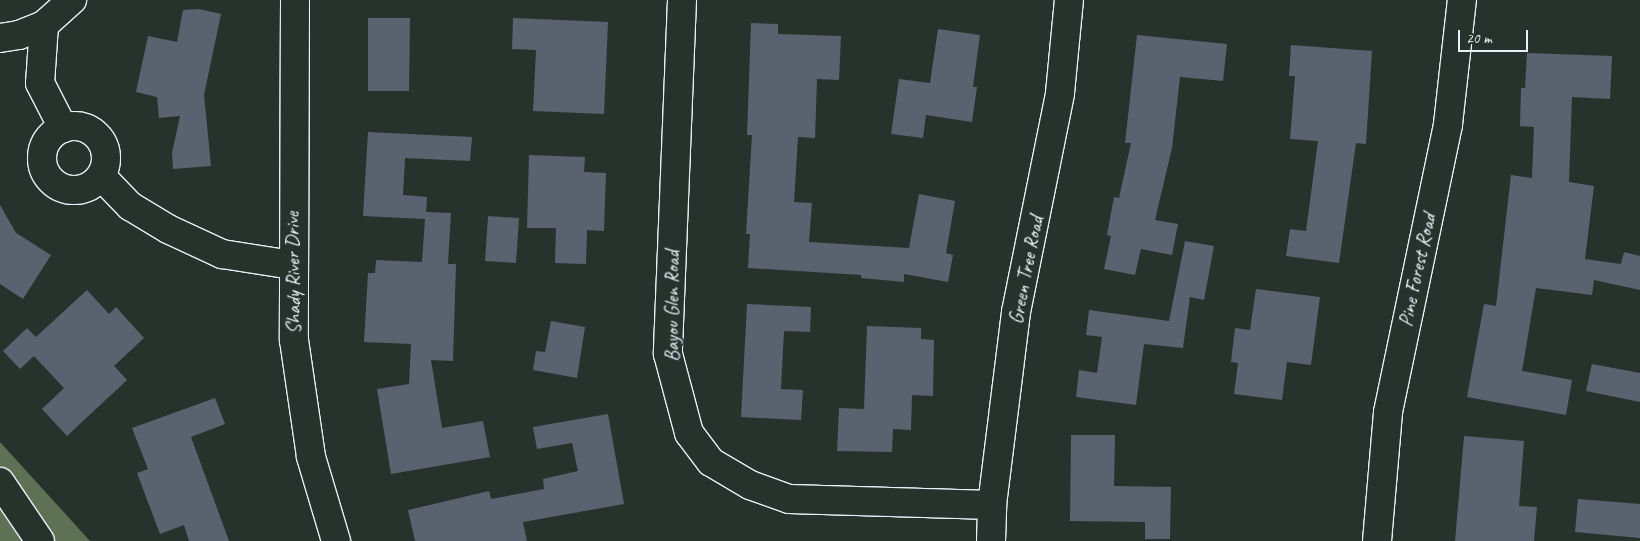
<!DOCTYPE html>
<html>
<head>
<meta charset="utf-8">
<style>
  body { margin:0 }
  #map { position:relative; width:1640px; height:541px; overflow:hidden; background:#26332d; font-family:Caveat,sans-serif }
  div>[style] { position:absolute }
  .green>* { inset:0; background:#5f7154 }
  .building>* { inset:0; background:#5a6270 }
  .roads { filter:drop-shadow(1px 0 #e8f1f8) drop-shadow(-1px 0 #e8f1f8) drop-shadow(0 1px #e8f1f8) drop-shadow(0 -1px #e8f1f8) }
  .minor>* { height:28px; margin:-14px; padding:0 14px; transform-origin:14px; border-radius:14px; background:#26332d }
  .minor>.ring { margin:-14px; padding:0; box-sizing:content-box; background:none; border:28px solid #26332d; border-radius:50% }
  span { translate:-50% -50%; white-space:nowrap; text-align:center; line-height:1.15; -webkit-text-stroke:4px #26332d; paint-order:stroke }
  .street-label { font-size:20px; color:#e8f1f8 }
  .scale { position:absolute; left:1458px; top:30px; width:70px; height:22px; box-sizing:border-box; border:2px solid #e8f1f8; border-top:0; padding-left:6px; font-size:15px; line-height:18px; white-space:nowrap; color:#e8f1f8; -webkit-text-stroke:4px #26332d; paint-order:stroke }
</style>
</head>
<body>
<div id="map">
  <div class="green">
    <div style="clip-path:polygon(0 442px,90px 541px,0 541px)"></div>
  </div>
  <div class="building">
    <div style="clip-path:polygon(199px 9px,221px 14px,204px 95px,211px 166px,173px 169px,172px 153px,180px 116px,159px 118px,157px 97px,136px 92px,148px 36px,177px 42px,183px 10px)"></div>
    <div style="clip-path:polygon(368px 18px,410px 18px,409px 91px,368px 91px)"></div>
    <div style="clip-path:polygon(513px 18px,608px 22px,604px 114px,533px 111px,536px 50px,512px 49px)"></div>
    <div style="clip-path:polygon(751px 23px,778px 24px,778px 34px,841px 36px,839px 80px,817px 79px,815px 138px,798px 137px,794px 202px,812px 203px,809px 242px,909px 248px,919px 194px,955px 201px,946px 253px,953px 255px,948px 282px,904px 274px,904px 282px,861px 278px,861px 275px,748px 268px,750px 234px,746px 234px,752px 135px,747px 135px)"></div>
    <div style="clip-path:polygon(938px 29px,980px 35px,973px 87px,977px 87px,972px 122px,926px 115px,923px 138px,891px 134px,899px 79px,930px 83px)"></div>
    <div style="clip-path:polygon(1137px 35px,1227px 44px,1223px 81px,1180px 77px,1172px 148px,1155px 220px,1178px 224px,1172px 255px,1141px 249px,1135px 275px,1104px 269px,1111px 236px,1107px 235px,1114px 197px,1119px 198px,1131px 143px,1125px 143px)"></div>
    <div style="clip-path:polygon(1291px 45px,1372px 51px,1366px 144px,1356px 143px,1339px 263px,1286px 256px,1290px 229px,1306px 231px,1318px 141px,1290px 139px,1295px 76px,1289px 76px)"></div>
    <div style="clip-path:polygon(1527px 53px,1612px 56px,1610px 99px,1572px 97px,1569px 182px,1594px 186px,1585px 259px,1621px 264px,1624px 252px,1640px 256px,1640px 290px,1594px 280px,1592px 295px,1536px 288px,1522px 371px,1572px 380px,1566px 415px,1467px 397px,1484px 304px,1496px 306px,1511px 175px,1532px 178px,1534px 127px,1520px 126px,1521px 88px,1525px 88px)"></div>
    <div style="clip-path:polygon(368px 132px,472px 137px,470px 161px,405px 158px,403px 195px,427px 197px,426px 212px,451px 213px,448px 264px,456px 264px,453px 361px,431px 360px,442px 428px,483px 421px,490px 457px,391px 474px,377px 389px,409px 384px,411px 344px,364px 342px,368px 273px,375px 273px,376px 260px,422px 262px,425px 219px,363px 216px)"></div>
    <div style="clip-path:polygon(529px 155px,585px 157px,584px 172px,606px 173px,604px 231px,587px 230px,586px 264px,555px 263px,556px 228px,527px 228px)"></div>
    <div style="clip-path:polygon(0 205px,16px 233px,51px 255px,23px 299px,0 284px)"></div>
    <div style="clip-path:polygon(488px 216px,519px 218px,516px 263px,485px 261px)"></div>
    <div style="clip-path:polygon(1185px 241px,1214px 246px,1204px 300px,1190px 297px,1183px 348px,1144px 344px,1136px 405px,1076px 397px,1079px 370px,1097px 373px,1102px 337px,1086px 335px,1089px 310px,1169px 321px)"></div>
    <div style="clip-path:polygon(1256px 289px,1320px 297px,1311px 365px,1287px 362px,1282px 400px,1234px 394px,1238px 363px,1231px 362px,1235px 328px,1250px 330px)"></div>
    <div style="clip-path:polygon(87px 290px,109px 314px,116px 307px,144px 338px,114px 366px,127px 380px,67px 436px,42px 409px,64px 388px,34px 356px,20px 369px,3px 351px,27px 328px,36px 337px)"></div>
    <div style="clip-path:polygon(747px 304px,811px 307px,810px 332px,784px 331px,781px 389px,803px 390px,801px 420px,741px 417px)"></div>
    <div style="clip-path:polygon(551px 321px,585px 327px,577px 378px,533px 370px,536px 351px,545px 352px)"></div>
    <div style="clip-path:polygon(867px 326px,921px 328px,921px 339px,934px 340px,933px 396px,912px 395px,911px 430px,893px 429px,892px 452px,837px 451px,839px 408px,864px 409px)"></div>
    <div style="clip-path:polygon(1592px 364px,1640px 373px,1640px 402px,1586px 391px)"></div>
    <div style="clip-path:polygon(215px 398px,225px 424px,191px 437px,229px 541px,189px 541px,184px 525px,160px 534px,137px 473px,148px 469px,132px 428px)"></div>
    <div style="clip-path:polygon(608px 414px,624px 504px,523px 522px,527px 541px,415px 541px,408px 510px,489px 491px,491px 499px,544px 489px,543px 479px,578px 471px,572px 443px,537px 449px,533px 427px)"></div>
    <div style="clip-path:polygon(1071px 435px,1115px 435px,1114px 486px,1171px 487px,1170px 539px,1145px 539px,1145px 522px,1070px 521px)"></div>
    <div style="clip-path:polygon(1464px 436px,1524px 441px,1519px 506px,1537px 507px,1534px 541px,1455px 541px)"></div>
    <div style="clip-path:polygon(1578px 499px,1640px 504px,1640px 538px,1575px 532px)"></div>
  </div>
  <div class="roads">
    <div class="minor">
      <div style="left:295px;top:0;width:340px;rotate:90.2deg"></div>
      <div style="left:294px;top:340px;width:118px;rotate:81.7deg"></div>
      <div style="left:311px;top:457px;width:88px;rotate:73.4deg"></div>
      <div style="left:682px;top:0;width:354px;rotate:92.3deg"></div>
      <div style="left:668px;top:354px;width:82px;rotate:75.1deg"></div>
      <div style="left:689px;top:433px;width:36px;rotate:53deg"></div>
      <div style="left:711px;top:462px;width:45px;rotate:30.5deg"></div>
      <div style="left:750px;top:485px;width:41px;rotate:19.7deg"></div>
      <div style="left:789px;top:499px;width:203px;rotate:1.7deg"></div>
      <div style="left:44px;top:25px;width:38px;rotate:-42deg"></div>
      <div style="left:0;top:38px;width:19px;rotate:-9deg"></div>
      <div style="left:19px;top:35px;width:27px;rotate:-22deg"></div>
      <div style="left:44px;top:25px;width:58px;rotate:93.9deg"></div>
      <div style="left:40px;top:83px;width:51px;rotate:62.9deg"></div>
      <div class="ring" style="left:42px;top:126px;width:36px;height:36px"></div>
      <div style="left:101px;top:176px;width:42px;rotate:46deg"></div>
      <div style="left:130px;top:206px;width:44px;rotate:31.2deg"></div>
      <div style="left:168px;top:229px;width:60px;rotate:24.8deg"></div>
      <div style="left:222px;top:254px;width:71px;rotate:8.9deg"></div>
      <div style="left:0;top:482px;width:71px;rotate:55.9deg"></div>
      <div style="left:991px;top:541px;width:36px;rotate:-88deg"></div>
      <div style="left:992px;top:505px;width:194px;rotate:-82.9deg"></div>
      <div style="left:1016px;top:312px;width:223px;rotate:-78.6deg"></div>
      <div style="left:1060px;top:93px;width:93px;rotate:-84.5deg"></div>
      <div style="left:1377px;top:541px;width:129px;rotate:-85.1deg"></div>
      <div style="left:1388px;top:412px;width:294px;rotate:-78.2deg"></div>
      <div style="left:1448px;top:124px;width:125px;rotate:-83.6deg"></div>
    </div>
  </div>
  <div class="street-label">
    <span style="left:1026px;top:270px;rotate:-79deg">Green Tree Road</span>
    <span style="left:1417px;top:270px;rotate:-78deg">Pine Forest Road</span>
    <span style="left:293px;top:273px;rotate:-91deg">Shady River Drive</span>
    <span style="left:672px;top:306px;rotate:-90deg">Bayou Glen Road</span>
  </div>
  <div class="scale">20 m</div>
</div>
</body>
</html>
